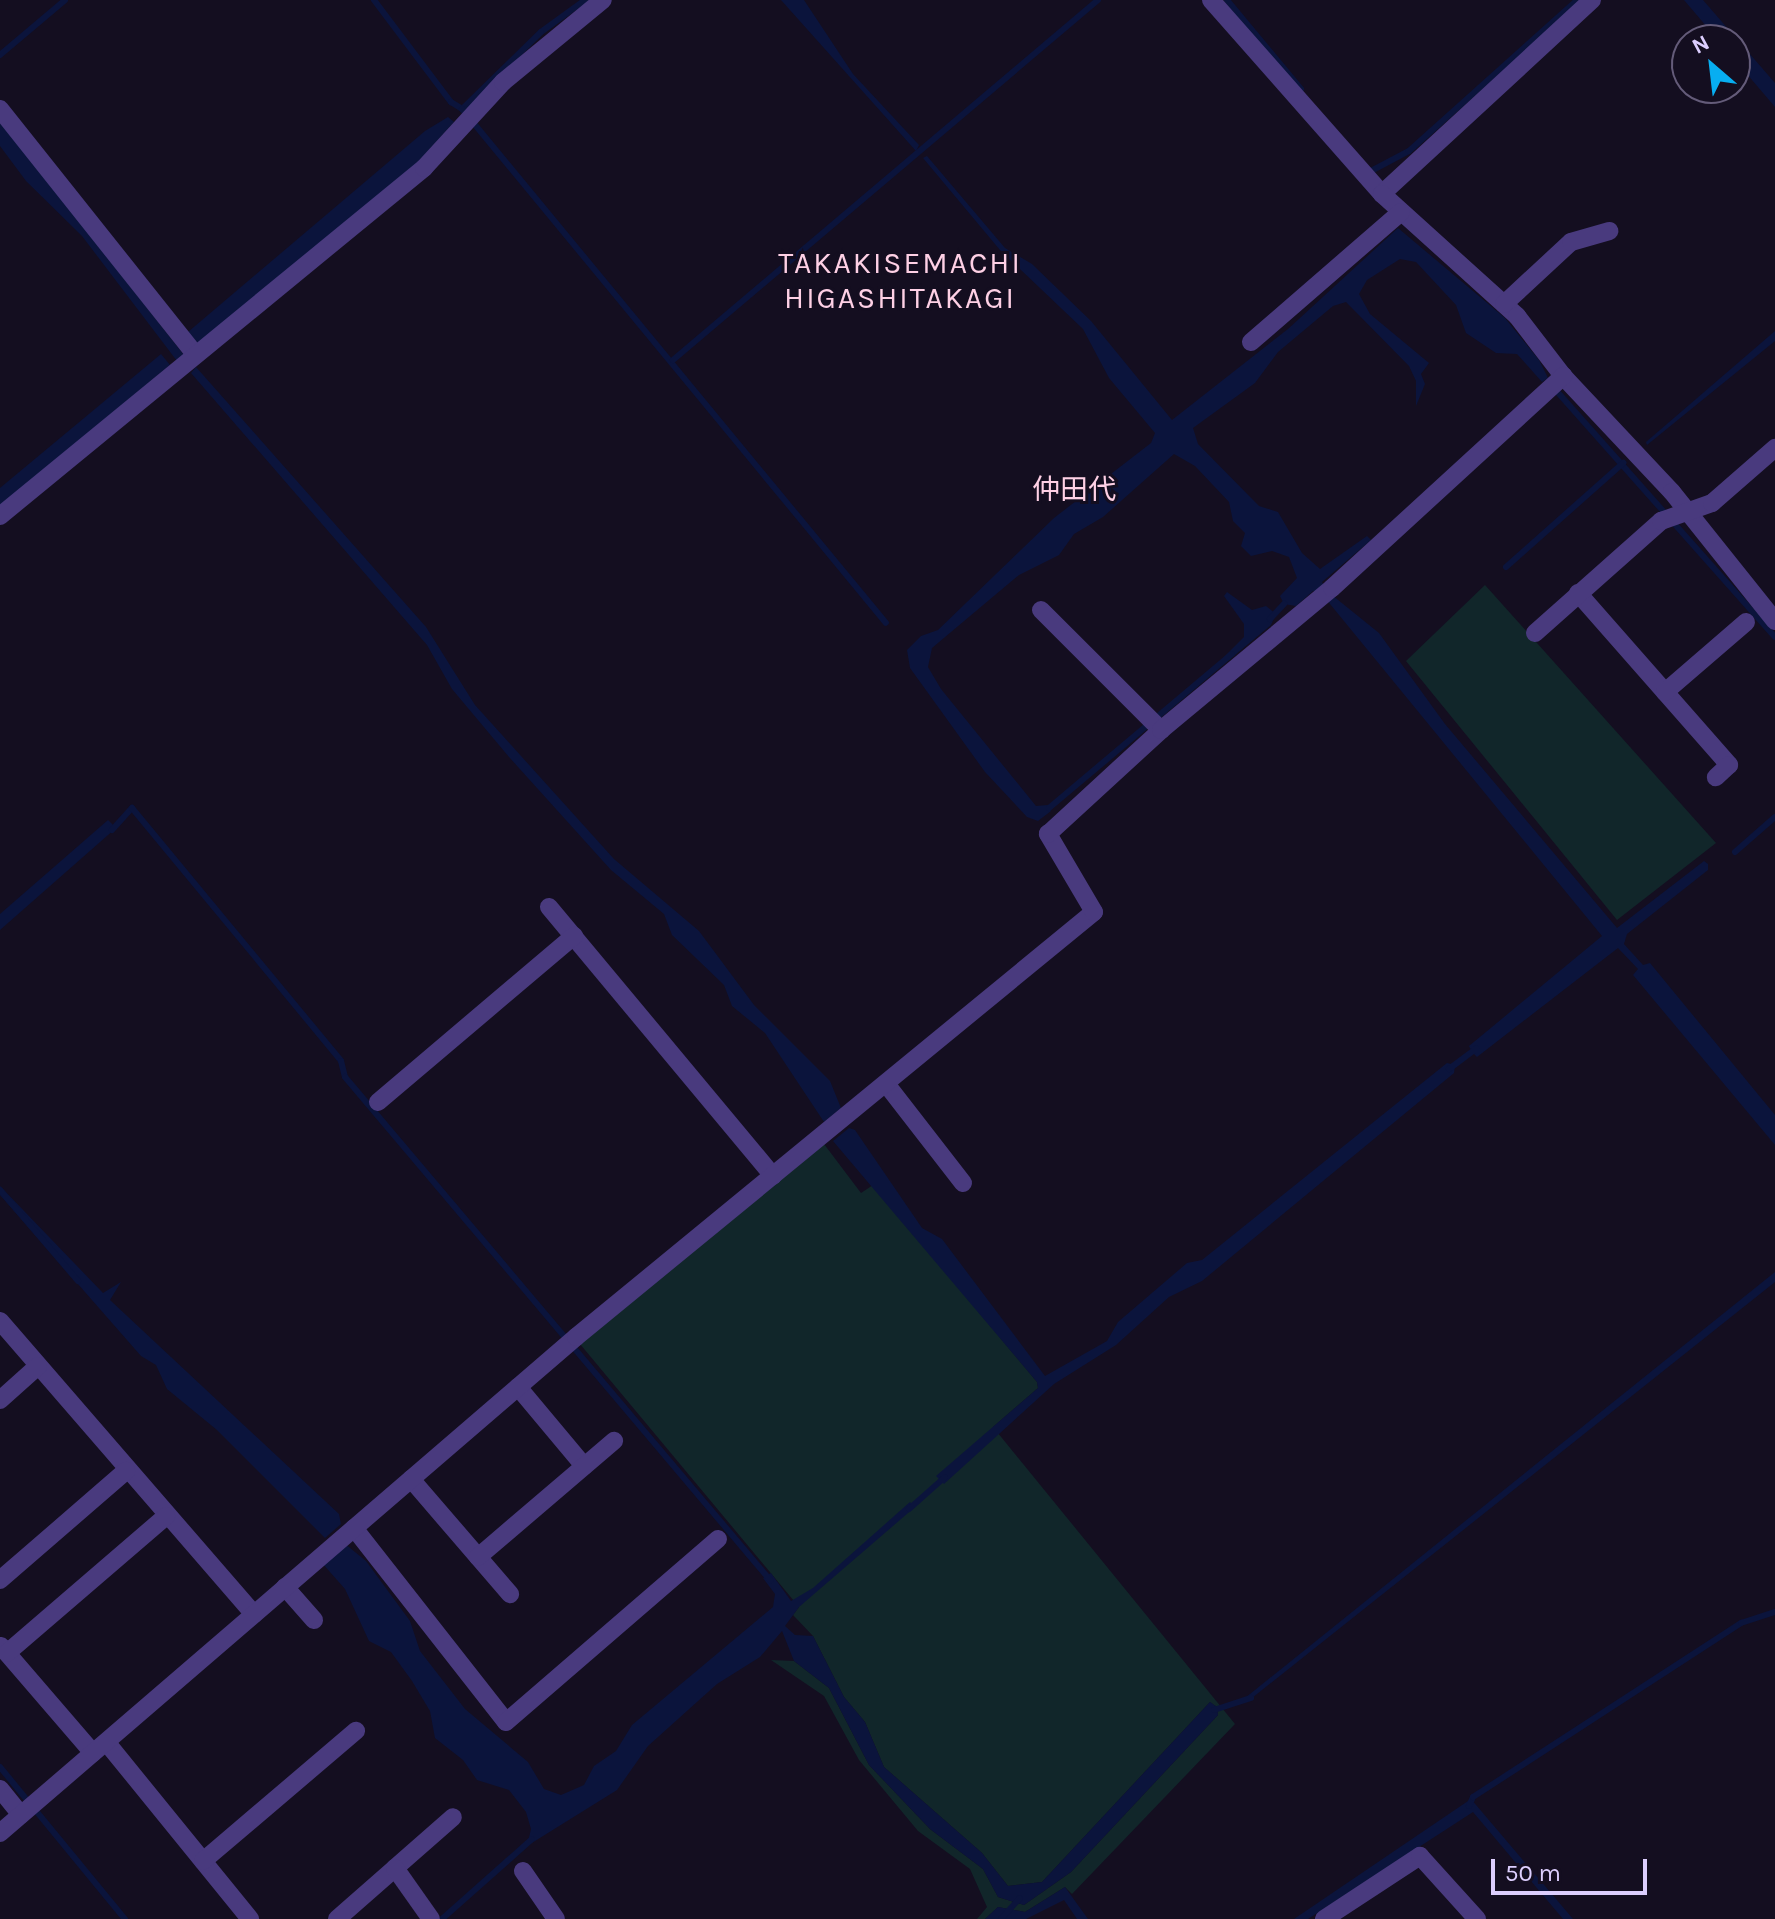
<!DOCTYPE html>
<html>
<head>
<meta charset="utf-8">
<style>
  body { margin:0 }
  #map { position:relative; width:1775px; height:1919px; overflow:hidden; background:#140e20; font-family:Karla,"Noto Sans JP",sans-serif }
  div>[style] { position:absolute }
  .green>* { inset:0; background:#11262a }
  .water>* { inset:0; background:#0b143c }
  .stream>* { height:6px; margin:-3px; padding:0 3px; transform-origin:3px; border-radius:3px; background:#0b143c }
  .minor>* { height:18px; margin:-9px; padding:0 9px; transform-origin:9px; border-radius:9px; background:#493a7e }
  span { translate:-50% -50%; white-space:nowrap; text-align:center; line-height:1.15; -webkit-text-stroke:6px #140e20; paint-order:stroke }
  .neighbourhood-label { font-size:28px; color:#fed0e5 }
  .quarter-label { font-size:30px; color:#fed0e5; letter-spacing:2px }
  .north { position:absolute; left:1671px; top:24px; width:80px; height:80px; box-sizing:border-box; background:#140e20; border:2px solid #645b79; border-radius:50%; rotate:332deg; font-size:22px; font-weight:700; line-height:32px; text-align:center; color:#dccefe }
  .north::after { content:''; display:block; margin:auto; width:28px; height:36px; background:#07aef1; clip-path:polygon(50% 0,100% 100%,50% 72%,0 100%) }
  .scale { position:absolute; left:1491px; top:1859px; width:156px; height:36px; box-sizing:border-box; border:4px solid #dccefe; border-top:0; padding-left:10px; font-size:24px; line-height:28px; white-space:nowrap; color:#dccefe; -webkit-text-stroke:6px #140e20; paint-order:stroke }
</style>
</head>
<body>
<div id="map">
  <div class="green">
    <div style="clip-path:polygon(1485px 585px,1716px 843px,1617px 920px,1406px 661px)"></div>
    <div style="clip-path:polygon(824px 1144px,861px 1193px,873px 1185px,1037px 1382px,1038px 1388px,993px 1427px,1235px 1724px,1072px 1894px,1065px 1887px,1025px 1912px,998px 1907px,985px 1919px,977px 1919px,987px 1907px,970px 1869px,918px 1831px,859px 1760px,824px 1696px,771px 1660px,794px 1661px,829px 1688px,869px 1765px,930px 1829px,983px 1869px,998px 1897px,1024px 1905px,1071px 1872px,1218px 1715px,1217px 1707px,1210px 1702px,1042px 1882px,1008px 1886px,982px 1853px,884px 1767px,865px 1722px,844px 1697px,813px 1636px,793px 1615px,799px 1607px,580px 1344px)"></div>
  </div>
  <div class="water">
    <div style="clip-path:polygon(781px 0,804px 0,853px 74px,919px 145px,916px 151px)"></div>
    <div style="clip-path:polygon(1684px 0,1703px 0,1775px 83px,1775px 107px,1735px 60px,1735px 40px,1718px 40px)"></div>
    <div style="clip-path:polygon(448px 117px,454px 122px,417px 163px,197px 345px,188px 332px,425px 131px)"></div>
    <div style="clip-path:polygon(0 120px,184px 355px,177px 361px,82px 236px,26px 181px,0 146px)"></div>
    <div style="clip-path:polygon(927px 156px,1005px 248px,1032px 264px,1091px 321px,1172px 420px,1288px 329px,1398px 228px,1505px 318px,1539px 360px,1548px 378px,1542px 382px,1517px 354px,1496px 353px,1466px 333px,1456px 305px,1416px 262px,1400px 259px,1367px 280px,1359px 294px,1370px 314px,1429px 363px,1421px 374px,1425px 384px,1416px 406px,1416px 381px,1409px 366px,1346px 302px,1333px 306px,1278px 352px,1255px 383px,1193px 428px,1198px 444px,1259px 506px,1278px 512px,1302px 553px,1320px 569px,1367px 536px,1371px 540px,1322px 582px,1327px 591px,1379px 633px,1445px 724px,1617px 928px,1704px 861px,1708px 864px,1708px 870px,1627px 934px,1624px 944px,1643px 965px,1650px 963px,1775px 1115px,1775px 1145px,1633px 975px,1638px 969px,1618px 948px,1477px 1057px,1472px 1052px,1469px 1046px,1602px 936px,1321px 593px,1313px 591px,1296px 606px,1284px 604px,1280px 596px,1297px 578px,1289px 557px,1272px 551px,1251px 556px,1241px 546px,1245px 533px,1233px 521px,1229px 502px,1195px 466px,1174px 454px,1103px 517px,1074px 534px,1059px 555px,1019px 575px,932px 648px,928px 667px,941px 689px,1036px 806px,1048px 805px,1051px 811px,1038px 821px,1027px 817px,985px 772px,910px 668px,907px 650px,921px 636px,938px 630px,1054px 518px,1151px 443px,1155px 433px,1109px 378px,1083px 329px,1000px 250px,923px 158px)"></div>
    <div style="clip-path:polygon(1775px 331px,1775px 341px,1647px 445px,1646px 442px)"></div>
    <div style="clip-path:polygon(161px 354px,170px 365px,0 506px,0 488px)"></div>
    <div style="clip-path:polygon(196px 367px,426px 627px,475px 705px,614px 859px,699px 931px,754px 1005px,830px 1081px,841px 1108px,824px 1122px,765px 1033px,732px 1006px,724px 985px,672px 935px,664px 914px,611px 870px,509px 757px,452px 689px,427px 645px,191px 373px)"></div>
    <div style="clip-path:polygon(1227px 592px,1252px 610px,1266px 606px,1276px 614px,1271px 625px,1229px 660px,1224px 657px,1244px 637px,1244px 624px,1224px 596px)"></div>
    <div style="clip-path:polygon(108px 820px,116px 828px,0 930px,0 914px)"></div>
    <div style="clip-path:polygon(1447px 1063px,1455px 1065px,1454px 1073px,1202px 1281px,1169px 1297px,1116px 1345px,1054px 1384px,944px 1484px,936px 1476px,1038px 1388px,1037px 1382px,833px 1141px,849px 1128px,855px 1130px,922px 1228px,942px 1239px,1045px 1376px,1107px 1341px,1118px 1322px,1187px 1263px,1202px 1260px)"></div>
    <div style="clip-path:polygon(0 1186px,103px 1293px,121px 1282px,110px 1300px,339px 1514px,341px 1524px,325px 1538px,217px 1430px,167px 1389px,156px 1365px,141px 1356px,0 1195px)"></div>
    <div style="clip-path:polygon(1775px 1272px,1775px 1282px,1247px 1702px,1245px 1698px)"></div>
    <div style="clip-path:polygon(910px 1502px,915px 1507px,799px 1607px,785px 1626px,795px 1635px,813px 1636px,844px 1697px,865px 1722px,884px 1767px,982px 1853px,1008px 1886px,1042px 1882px,1210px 1702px,1217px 1707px,1218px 1715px,1071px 1872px,1024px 1905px,998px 1897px,983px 1869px,930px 1829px,869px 1765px,829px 1688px,794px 1661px,782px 1631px,760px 1657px,717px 1684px,648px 1746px,617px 1790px,527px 1846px,531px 1829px,526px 1812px,509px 1790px,477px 1780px,463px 1760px,435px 1738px,430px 1711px,412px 1681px,391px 1652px,369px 1641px,345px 1589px,322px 1563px,344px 1543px,366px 1561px,410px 1621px,420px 1651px,465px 1709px,528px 1762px,544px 1789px,561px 1795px,584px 1785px,594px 1766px,616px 1751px,632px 1725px,773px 1607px,775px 1594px,763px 1578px,771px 1573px,791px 1601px,813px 1588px)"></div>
    <div style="clip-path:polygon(1471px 1799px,1573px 1919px,1563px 1919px,1473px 1812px,1308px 1919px,1294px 1919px)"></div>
    <div style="clip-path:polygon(1065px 1887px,1088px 1919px,1077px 1919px,1064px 1900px,1026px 1919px,985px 1919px,998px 1907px,1025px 1912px)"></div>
  </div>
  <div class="stream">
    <div style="left:374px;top:0;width:128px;rotate:53deg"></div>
    <div style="left:451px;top:102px;width:13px;rotate:32deg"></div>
    <div style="left:585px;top:0;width:54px;rotate:144deg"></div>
    <div style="left:541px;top:32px;width:110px;rotate:135.7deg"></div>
    <div style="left:462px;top:109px;width:666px;rotate:50.48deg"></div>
    <div style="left:1227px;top:0;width:116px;rotate:50.3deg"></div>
    <div style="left:0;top:55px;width:85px;rotate:-40.2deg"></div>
    <div style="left:1371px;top:171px;width:43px;rotate:-27.8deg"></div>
    <div style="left:1409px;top:151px;width:226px;rotate:-41.9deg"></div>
    <div style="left:673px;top:360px;width:557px;rotate:-40.27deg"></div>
    <div style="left:1553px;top:387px;width:334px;rotate:48.4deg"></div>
    <div style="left:1506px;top:567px;width:157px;rotate:-41.6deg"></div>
    <div style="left:1270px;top:619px;width:21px;rotate:-47deg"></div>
    <div style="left:1049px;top:808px;width:239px;rotate:-40.1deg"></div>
    <div style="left:112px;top:830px;width:30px;rotate:-48deg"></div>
    <div style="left:132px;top:808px;width:328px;rotate:50.4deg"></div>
    <div style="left:341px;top:1061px;width:16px;rotate:76deg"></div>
    <div style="left:345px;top:1077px;width:659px;rotate:49.8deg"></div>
    <div style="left:1735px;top:852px;width:53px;rotate:-41.2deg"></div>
    <div style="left:1449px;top:1069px;width:34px;rotate:-37deg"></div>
    <div style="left:0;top:1190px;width:120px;rotate:49.4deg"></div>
    <div style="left:909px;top:1509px;width:48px;rotate:-41.6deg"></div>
    <div style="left:1214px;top:1710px;width:39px;rotate:-18deg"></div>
    <div style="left:0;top:1767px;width:197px;rotate:50.6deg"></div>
    <div style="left:1469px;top:1806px;width:10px;rotate:-66deg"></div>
    <div style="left:1473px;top:1797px;width:320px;rotate:-33deg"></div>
    <div style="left:1741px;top:1623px;width:36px;rotate:-18deg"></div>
    <div style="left:442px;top:1919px;width:120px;rotate:-41.6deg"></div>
    <div style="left:1001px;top:1919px;width:28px;rotate:-48deg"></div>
  </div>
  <div class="minor">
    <div style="left:1211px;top:0;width:259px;rotate:48.6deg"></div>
    <div style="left:1592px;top:0;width:286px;rotate:137.3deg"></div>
    <div style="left:1382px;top:194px;width:182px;rotate:42.1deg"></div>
    <div style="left:1517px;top:316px;width:76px;rotate:52.5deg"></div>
    <div style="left:1563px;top:376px;width:159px;rotate:46.8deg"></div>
    <div style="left:1672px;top:492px;width:165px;rotate:51.4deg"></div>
    <div style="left:0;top:109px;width:313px;rotate:51.5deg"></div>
    <div style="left:1504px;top:304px;width:91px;rotate:-42.8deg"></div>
    <div style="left:1571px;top:242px;width:40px;rotate:-16deg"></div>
    <div style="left:1251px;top:342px;width:198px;rotate:-40.9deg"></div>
    <div style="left:0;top:516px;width:549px;rotate:-39.38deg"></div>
    <div style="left:424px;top:168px;width:117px;rotate:-47.4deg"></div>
    <div style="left:503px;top:82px;width:129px;rotate:-39.4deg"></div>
    <div style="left:1578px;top:593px;width:229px;rotate:48.7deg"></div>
    <div style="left:1729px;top:765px;width:18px;rotate:137deg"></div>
    <div style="left:1041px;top:610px;width:170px;rotate:45deg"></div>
    <div style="left:1535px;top:633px;width:169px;rotate:-41.6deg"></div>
    <div style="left:1661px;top:521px;width:54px;rotate:-19.4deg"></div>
    <div style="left:1712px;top:503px;width:84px;rotate:-41.1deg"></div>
    <div style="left:1665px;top:692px;width:107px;rotate:-40.8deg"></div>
    <div style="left:549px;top:907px;width:350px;rotate:50.2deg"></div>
    <div style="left:887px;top:1085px;width:124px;rotate:52.2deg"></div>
    <div style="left:378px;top:1102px;width:257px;rotate:-40.3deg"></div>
    <div style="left:0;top:1321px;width:388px;rotate:49.1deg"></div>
    <div style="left:518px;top:1387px;width:103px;rotate:50.1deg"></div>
    <div style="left:0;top:1400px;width:51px;rotate:-41.8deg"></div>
    <div style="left:411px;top:1479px;width:152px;rotate:49.3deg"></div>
    <div style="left:354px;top:1528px;width:246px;rotate:51.9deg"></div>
    <div style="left:506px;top:1722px;width:280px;rotate:-40.8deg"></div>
    <div style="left:478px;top:1557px;width:179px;rotate:-40.5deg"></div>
    <div style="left:0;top:1580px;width:167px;rotate:-40.9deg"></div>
    <div style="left:285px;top:1587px;width:44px;rotate:48.7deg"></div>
    <div style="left:1px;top:1646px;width:141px;rotate:49.3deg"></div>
    <div style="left:7px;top:1653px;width:210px;rotate:-40.7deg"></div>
    <div style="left:107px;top:1743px;width:227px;rotate:50.9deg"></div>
    <div style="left:0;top:1789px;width:33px;rotate:51deg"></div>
    <div style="left:0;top:1833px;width:760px;rotate:-40.73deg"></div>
    <div style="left:576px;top:1337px;width:670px;rotate:-39.37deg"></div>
    <div style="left:1094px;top:912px;width:91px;rotate:-120.5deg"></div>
    <div style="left:1048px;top:834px;width:154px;rotate:-42.6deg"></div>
    <div style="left:1161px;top:730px;width:222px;rotate:-39.7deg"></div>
    <div style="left:1332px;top:588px;width:314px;rotate:-42.5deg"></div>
    <div style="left:203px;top:1861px;width:201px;rotate:-40.4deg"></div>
    <div style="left:395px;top:1868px;width:77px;rotate:-41.3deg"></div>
    <div style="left:523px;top:1871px;width:58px;rotate:55.5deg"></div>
    <div style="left:337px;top:1919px;width:77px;rotate:-41.3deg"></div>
    <div style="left:395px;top:1868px;width:62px;rotate:54.8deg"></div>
    <div style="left:1324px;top:1919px;width:115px;rotate:-33.3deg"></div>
    <div style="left:1420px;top:1856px;width:85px;rotate:47.9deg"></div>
  </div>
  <div class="neighbourhood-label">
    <span style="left:1074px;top:490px">仲田代</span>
  </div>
  <div class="quarter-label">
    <span style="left:900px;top:280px">TAKAKISEMACHI<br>HIGASHITAKAGI</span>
  </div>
  <div class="north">N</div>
  <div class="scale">50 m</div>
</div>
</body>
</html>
